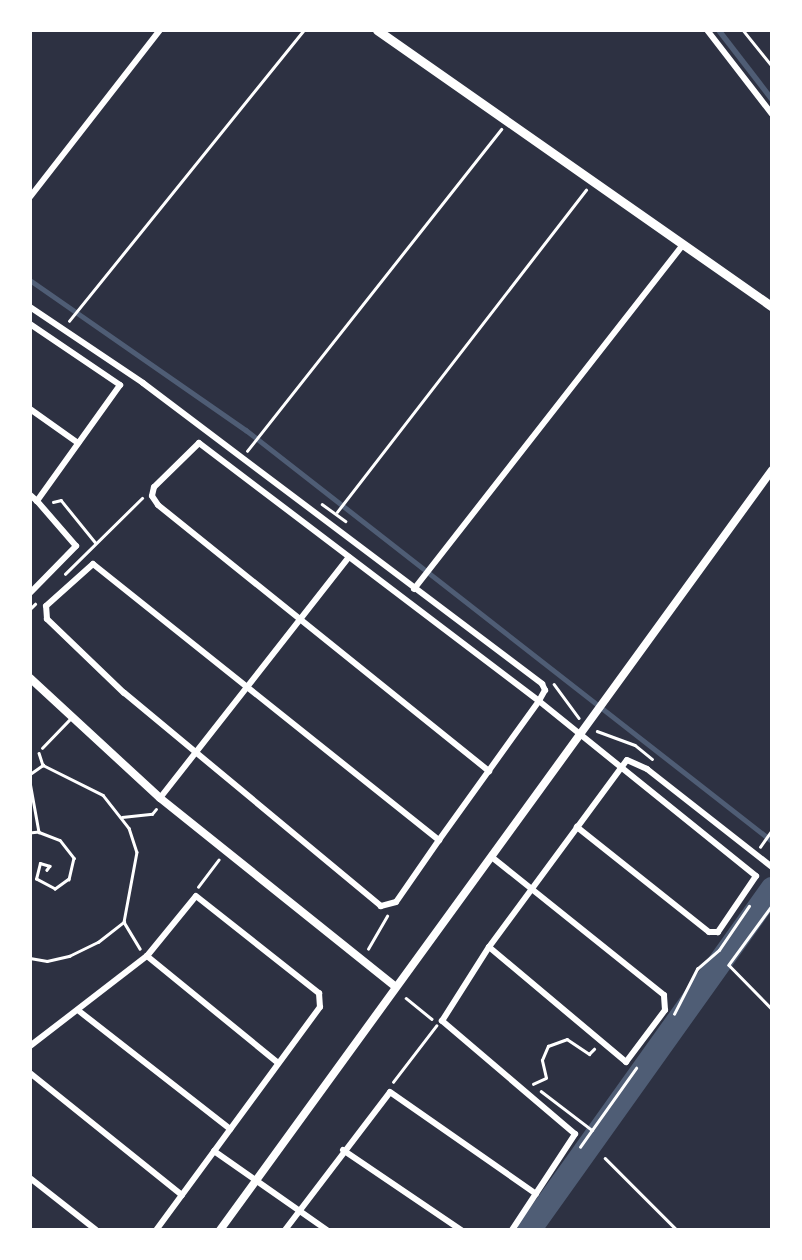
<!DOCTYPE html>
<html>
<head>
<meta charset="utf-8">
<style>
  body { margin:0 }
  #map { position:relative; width:802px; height:1260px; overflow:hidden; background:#2d3142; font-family:"Varela Round",sans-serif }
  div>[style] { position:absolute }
  .water>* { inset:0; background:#4f5d75 }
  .stream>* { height:4.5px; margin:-2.25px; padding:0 2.25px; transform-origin:2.25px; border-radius:2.25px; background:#4f5d75 }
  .river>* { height:24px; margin:-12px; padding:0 12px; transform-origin:12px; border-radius:12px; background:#4f5d75 }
  .path>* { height:2.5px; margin:-1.25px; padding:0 1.25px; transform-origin:1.25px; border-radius:1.25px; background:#fff }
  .service>* { height:2.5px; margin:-1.25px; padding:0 1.25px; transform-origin:1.25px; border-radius:1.25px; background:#fff }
  .minor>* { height:6px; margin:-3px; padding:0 3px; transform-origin:3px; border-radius:3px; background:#fff }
  .tertiary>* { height:8px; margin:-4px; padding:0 4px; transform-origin:4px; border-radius:4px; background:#fff }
  .secondary>* { height:9px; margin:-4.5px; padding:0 4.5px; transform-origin:4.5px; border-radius:4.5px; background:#fff }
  span { translate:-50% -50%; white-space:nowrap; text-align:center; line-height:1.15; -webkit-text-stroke:6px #fff; paint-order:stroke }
  .frame { position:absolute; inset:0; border:32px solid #fff; pointer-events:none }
</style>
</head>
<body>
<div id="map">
  <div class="water">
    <div style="clip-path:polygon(715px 30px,722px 30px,772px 95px,772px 104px)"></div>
  </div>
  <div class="stream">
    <div style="left:30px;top:280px;width:263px;rotate:34.8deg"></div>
    <div style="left:246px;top:430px;width:668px;rotate:38deg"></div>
  </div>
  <div class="river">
    <div style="left:529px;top:1230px;width:419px;rotate:-54.5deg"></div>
  </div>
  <div class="path">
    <div style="left:743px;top:30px;width:46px;rotate:51.1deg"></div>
    <div style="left:69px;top:321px;width:374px;rotate:-51.1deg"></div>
    <div style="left:247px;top:451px;width:410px;rotate:-51.7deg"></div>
    <div style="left:53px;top:502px;width:8px;rotate:-14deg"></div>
    <div style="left:61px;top:500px;width:54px;rotate:51deg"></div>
    <div style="left:322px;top:504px;width:29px;rotate:36deg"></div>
    <div style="left:337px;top:512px;width:407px;rotate:-52.3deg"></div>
    <div style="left:65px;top:574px;width:108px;rotate:-44.6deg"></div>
    <div style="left:30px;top:609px;width:7px;rotate:-45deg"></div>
    <div style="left:554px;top:684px;width:42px;rotate:53.7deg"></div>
    <div style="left:597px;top:731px;width:40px;rotate:20.2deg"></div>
    <div style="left:635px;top:745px;width:22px;rotate:39deg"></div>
    <div style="left:39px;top:753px;width:13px;rotate:72deg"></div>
    <div style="left:43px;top:765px;width:67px;rotate:26.6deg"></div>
    <div style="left:103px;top:795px;width:42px;rotate:51.8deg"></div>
    <div style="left:129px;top:828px;width:25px;rotate:72deg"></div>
    <div style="left:137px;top:852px;width:71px;rotate:100.5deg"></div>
    <div style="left:124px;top:922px;width:31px;rotate:59deg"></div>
    <div style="left:30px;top:774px;width:16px;rotate:-35deg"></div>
    <div style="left:30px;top:782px;width:51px;rotate:79.8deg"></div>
    <div style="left:39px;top:832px;width:9px;rotate:174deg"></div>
    <div style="left:122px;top:817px;width:30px;rotate:-6deg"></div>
    <div style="left:152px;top:814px;width:6px;rotate:-51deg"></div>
    <div style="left:39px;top:832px;width:22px;rotate:21deg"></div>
    <div style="left:60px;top:840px;width:23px;rotate:52deg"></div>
    <div style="left:74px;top:858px;width:22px;rotate:103deg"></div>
    <div style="left:69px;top:879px;width:17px;rotate:144deg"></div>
    <div style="left:55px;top:889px;width:21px;rotate:-152deg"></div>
    <div style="left:36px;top:879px;width:16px;rotate:-76deg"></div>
    <div style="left:40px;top:863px;width:10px;rotate:17deg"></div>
    <div style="left:50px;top:866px;width:5px;rotate:127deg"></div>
    <div style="left:760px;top:847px;width:21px;rotate:-55deg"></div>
    <div style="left:198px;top:887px;width:34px;rotate:-53deg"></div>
    <div style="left:772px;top:906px;width:73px;rotate:126.1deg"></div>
    <div style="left:729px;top:965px;width:62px;rotate:45.7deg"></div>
    <div style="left:368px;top:949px;width:38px;rotate:-60deg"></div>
    <div style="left:30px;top:958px;width:17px;rotate:10deg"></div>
    <div style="left:47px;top:961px;width:23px;rotate:-13deg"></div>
    <div style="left:69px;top:956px;width:32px;rotate:-26deg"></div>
    <div style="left:98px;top:942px;width:33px;rotate:-38deg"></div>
    <div style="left:406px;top:998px;width:33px;rotate:39deg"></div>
    <div style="left:674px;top:1014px;width:51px;rotate:-62.9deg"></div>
    <div style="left:697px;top:969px;width:29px;rotate:-41deg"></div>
    <div style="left:719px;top:950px;width:53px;rotate:-55.7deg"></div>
    <div style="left:393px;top:1082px;width:71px;rotate:-52.5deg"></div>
    <div style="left:533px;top:1084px;width:14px;rotate:-25deg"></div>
    <div style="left:546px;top:1078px;width:18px;rotate:-103deg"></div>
    <div style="left:542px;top:1060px;width:15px;rotate:-67deg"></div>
    <div style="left:548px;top:1046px;width:20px;rotate:-20deg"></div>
    <div style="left:567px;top:1039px;width:27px;rotate:34deg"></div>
    <div style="left:589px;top:1054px;width:7px;rotate:-45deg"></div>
    <div style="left:541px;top:1091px;width:64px;rotate:37.4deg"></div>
    <div style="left:592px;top:1130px;width:76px;rotate:-54.6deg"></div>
    <div style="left:580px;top:1147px;width:21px;rotate:-55deg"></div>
    <div style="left:605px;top:1158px;width:102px;rotate:45deg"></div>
  </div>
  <div class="service">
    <div style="left:42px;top:748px;width:42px;rotate:-46deg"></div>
  </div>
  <div class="minor">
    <div style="left:707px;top:30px;width:106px;rotate:52.3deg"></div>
    <div style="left:30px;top:197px;width:212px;rotate:-52.1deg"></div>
    <div style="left:30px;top:307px;width:136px;rotate:33.9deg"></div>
    <div style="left:143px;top:383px;width:500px;rotate:37deg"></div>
    <div style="left:542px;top:684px;width:7px;rotate:63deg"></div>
    <div style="left:545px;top:690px;width:13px;rotate:119deg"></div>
    <div style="left:539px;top:701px;width:279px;rotate:38.9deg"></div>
    <div style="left:756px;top:876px;width:68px;rotate:124.2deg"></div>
    <div style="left:718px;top:932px;width:9px;rotate:180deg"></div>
    <div style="left:709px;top:932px;width:169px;rotate:-141.5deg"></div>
    <div style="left:30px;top:324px;width:109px;rotate:34.1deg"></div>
    <div style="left:120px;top:385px;width:143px;rotate:125.6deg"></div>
    <div style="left:37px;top:501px;width:9px;rotate:-139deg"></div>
    <div style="left:30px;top:409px;width:59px;rotate:35.3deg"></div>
    <div style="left:93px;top:564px;width:443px;rotate:38.6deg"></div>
    <div style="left:439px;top:840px;width:75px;rotate:124.7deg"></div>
    <div style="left:396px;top:902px;width:16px;rotate:165deg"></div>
    <div style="left:381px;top:906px;width:334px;rotate:-140.3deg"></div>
    <div style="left:124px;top:693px;width:107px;rotate:-136.1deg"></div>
    <div style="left:47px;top:619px;width:13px;rotate:-94deg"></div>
    <div style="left:46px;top:606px;width:63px;rotate:-41.8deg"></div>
    <div style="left:414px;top:589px;width:437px;rotate:-52deg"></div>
    <div style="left:30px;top:593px;width:66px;rotate:-45.6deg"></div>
    <div style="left:76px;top:546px;width:60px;rotate:-130.9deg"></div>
    <div style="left:160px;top:798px;width:306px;rotate:-51.9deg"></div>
    <div style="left:439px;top:840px;width:171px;rotate:-54.3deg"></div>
    <div style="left:539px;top:701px;width:427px;rotate:-142.8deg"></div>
    <div style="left:199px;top:443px;width:63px;rotate:135.6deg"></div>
    <div style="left:154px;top:487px;width:9px;rotate:103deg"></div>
    <div style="left:152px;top:496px;width:11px;rotate:56deg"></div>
    <div style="left:158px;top:505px;width:425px;rotate:38.8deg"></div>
    <div style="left:489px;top:947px;width:179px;rotate:40deg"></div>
    <div style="left:626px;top:1062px;width:65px;rotate:-53.1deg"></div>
    <div style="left:665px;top:1010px;width:15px;rotate:-94deg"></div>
    <div style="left:664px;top:995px;width:221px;rotate:-141.3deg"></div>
    <div style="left:147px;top:956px;width:169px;rotate:39.2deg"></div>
    <div style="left:79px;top:1011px;width:192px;rotate:38deg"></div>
    <div style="left:30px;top:1046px;width:148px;rotate:-37.6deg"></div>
    <div style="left:147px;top:956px;width:77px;rotate:-50.8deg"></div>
    <div style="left:196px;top:896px;width:157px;rotate:38.3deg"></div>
    <div style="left:319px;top:993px;width:14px;rotate:86deg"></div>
    <div style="left:320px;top:1007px;width:277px;rotate:126.3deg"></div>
    <div style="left:30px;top:1073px;width:195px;rotate:38.8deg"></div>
    <div style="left:343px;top:1150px;width:143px;rotate:34.1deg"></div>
    <div style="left:214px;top:1151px;width:138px;rotate:35deg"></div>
    <div style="left:30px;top:1178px;width:84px;rotate:38.2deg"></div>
    <div style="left:285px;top:1230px;width:173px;rotate:-52.7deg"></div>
    <div style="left:390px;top:1092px;width:178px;rotate:34.9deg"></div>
    <div style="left:512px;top:1230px;width:115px;rotate:-56.7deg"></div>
    <div style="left:575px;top:1134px;width:175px;rotate:-139.6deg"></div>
    <div style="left:442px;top:1021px;width:88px;rotate:-57.6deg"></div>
    <div style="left:489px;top:947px;width:232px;rotate:-53.6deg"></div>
    <div style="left:627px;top:760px;width:22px;rotate:24deg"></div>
    <div style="left:647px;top:769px;width:159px;rotate:38.1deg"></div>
  </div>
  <div class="tertiary">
    <div style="left:30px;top:678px;width:177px;rotate:42.7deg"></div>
    <div style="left:160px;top:798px;width:302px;rotate:38.7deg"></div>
    <div style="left:220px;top:1230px;width:939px;rotate:-54.01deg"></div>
  </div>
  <div class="secondary">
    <div style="left:377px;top:30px;width:482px;rotate:35deg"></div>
  </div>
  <div class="frame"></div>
</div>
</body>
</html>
